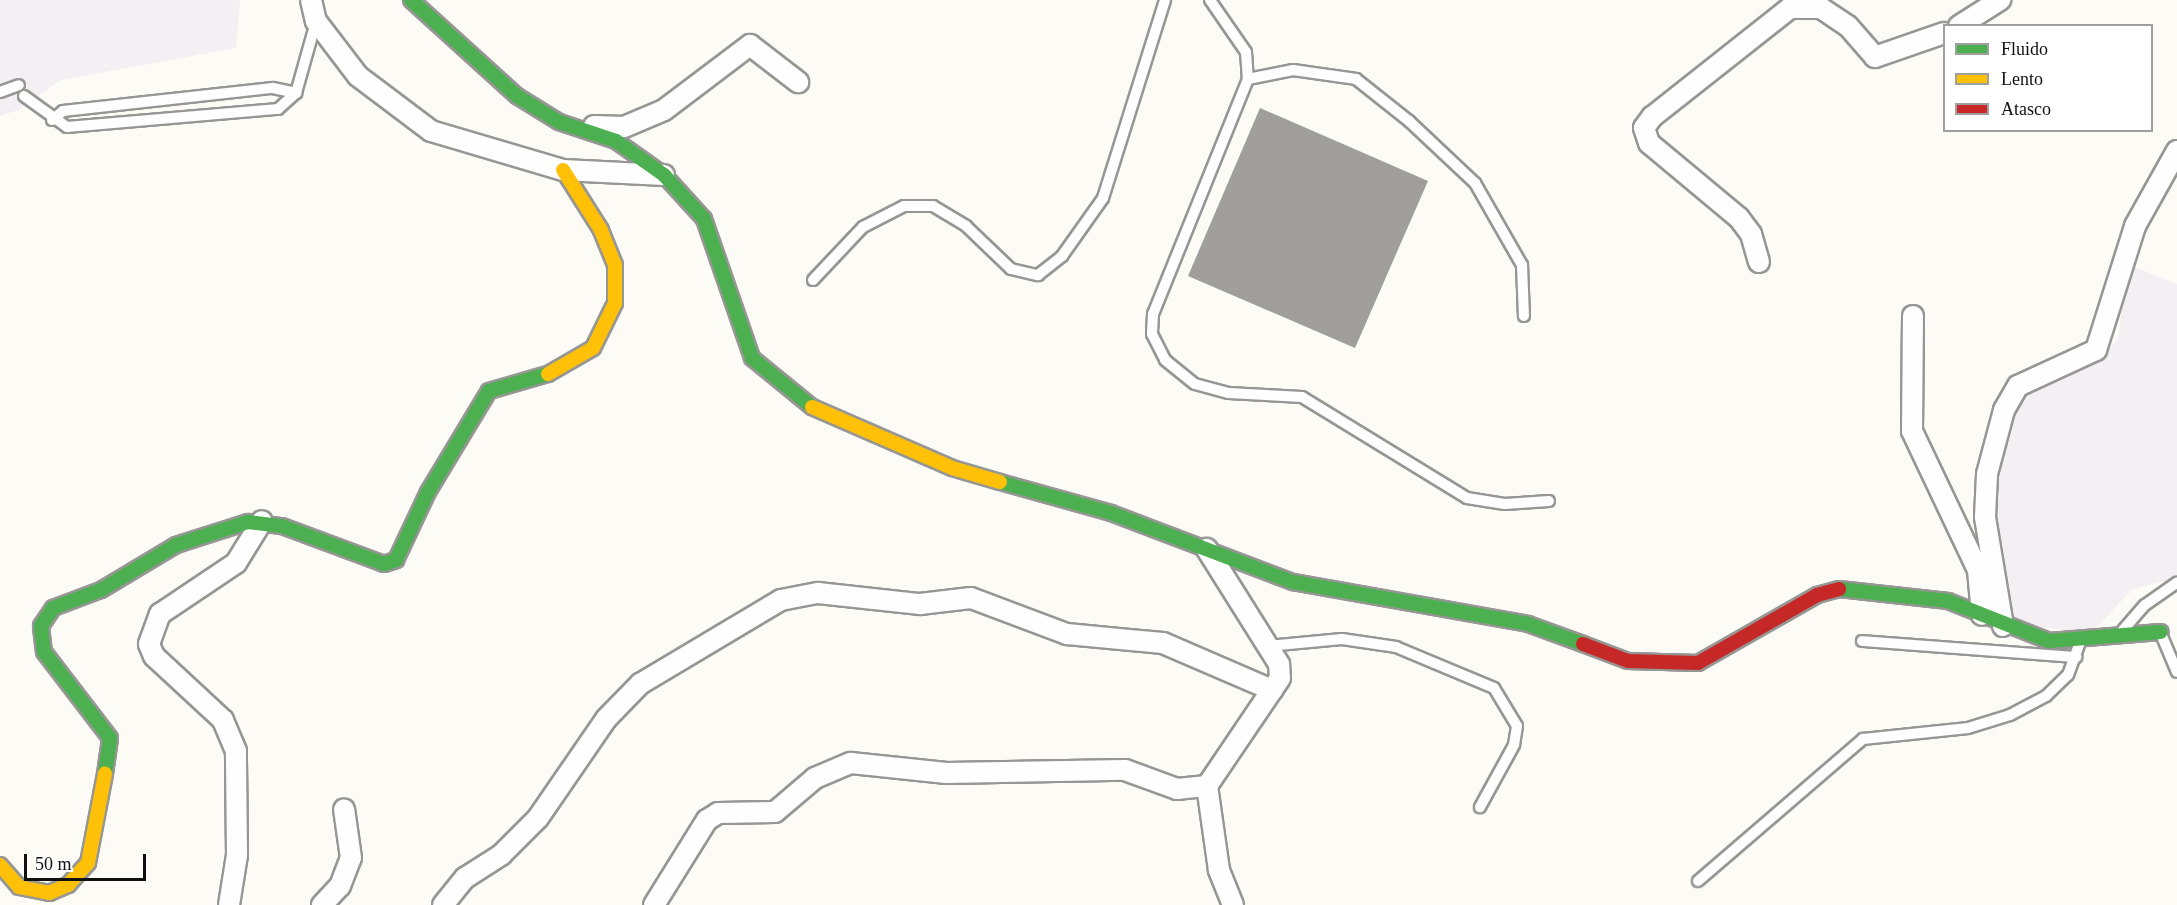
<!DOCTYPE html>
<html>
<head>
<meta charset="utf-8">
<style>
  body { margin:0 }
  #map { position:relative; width:2177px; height:905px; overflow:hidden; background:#fcfbf6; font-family:Georgia,serif }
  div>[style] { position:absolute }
  .industrial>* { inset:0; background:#f3eff2 }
  .building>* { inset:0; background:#a09e9b }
  .roads { filter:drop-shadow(2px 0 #969694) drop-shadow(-2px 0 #969694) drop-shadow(0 2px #969694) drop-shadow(0 -2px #969694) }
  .lane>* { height:10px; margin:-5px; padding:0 5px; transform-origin:5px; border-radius:5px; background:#fffefe }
  .street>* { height:20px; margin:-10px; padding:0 10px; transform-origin:10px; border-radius:10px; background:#fffefe }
  .fast>* { height:14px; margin:-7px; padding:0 7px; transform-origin:7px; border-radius:7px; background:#4caf50 }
  .slow>* { height:14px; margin:-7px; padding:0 7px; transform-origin:7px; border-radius:7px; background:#ffc107 }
  .jam>* { height:14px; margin:-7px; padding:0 7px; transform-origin:7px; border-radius:7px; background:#c62828 }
  span { translate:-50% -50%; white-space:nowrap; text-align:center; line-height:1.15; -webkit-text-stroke:6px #fff; paint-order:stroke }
  .legend { position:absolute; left:1943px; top:24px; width:210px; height:108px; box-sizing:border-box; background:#fff; border:2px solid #9f9f9f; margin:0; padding:8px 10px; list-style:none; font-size:18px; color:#101010 }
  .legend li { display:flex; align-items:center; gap:12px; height:30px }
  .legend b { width:30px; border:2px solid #9f9f9f }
  .scale { position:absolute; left:24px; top:854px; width:122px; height:27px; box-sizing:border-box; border:3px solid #101010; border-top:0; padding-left:8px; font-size:18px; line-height:21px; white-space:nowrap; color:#101010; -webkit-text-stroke:4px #fff; paint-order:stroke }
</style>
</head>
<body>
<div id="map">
  <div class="industrial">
    <div style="clip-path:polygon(0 0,240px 0,236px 48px,61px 80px,18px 110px,0 116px)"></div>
    <div style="clip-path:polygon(2127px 264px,2177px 284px,2177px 578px,2133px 589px,2090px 634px,2019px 624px,1997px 612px,1986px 492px,2010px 395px,2032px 379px,2090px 367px,2118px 339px)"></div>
  </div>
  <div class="building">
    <div style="clip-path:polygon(1260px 108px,1428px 181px,1355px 348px,1188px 276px)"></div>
  </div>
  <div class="roads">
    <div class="lane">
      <div style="left:1210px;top:0;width:63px;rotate:55.3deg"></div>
      <div style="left:1246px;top:52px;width:27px;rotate:86deg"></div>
      <div style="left:1248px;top:79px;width:253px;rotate:112deg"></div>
      <div style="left:1153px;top:314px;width:20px;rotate:93deg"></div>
      <div style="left:1152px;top:334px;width:29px;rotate:63deg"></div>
      <div style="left:1165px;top:360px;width:38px;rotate:39deg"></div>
      <div style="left:1195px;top:384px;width:35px;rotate:15deg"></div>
      <div style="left:1229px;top:393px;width:73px;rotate:3.1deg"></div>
      <div style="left:1302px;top:397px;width:193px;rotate:31.5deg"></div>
      <div style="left:1467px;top:498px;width:38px;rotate:9deg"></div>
      <div style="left:1505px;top:504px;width:44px;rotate:-3.9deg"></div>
      <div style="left:1248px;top:79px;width:46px;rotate:-11.3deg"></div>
      <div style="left:1293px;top:70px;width:64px;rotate:8.1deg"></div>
      <div style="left:1356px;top:79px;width:68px;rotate:38.4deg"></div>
      <div style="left:1409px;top:121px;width:91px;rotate:43.2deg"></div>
      <div style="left:1475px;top:183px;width:95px;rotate:60.2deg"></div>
      <div style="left:1522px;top:265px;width:51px;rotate:87.8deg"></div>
      <div style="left:0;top:92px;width:20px;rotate:-20deg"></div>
      <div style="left:24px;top:96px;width:53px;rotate:35.8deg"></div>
      <div style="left:67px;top:127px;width:212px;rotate:-4.9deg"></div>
      <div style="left:278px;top:109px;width:24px;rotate:-42deg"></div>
      <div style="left:52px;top:120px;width:14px;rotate:-39deg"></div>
      <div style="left:63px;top:111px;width:211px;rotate:-6.3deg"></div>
      <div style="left:273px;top:88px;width:24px;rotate:12deg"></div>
      <div style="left:296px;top:93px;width:74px;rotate:-74.3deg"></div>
      <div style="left:813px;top:280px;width:73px;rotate:-46.7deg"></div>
      <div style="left:863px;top:227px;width:46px;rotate:-27.1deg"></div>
      <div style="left:904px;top:206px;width:29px"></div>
      <div style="left:933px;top:206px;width:39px;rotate:31deg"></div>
      <div style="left:966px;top:226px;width:62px;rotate:43.7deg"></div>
      <div style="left:1011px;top:269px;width:28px;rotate:13deg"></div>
      <div style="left:1038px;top:275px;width:31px;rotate:-38deg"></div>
      <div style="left:1062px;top:256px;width:71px;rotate:-54.7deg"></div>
      <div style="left:1103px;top:198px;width:207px;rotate:-72.6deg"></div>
      <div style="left:2123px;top:630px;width:33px;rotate:-49deg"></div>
      <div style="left:2145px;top:605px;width:39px;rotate:-35deg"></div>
      <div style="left:2161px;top:634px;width:41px;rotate:67.2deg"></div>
      <div style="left:1862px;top:641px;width:215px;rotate:4.3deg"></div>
      <div style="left:1268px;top:646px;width:74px;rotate:-5.4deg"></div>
      <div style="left:1342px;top:639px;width:55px;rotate:8.4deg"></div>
      <div style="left:1396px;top:647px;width:106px;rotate:22.7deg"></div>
      <div style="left:1494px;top:688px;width:44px;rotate:58.8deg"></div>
      <div style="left:1517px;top:726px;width:19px;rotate:99deg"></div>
      <div style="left:1514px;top:745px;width:71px;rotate:118.7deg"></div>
      <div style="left:1698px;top:881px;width:218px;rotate:-40.7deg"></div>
      <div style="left:1863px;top:739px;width:106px;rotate:-6deg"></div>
      <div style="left:1968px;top:728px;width:44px;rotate:-17.2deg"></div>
      <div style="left:2010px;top:715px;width:41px;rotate:-27.8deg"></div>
      <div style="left:2046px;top:696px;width:30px;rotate:-44deg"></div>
      <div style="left:2068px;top:675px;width:37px;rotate:-70deg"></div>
    </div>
    <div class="street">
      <div style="left:311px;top:0;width:22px;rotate:77deg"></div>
      <div style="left:316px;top:21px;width:69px;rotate:52.6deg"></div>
      <div style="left:358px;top:76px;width:91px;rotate:37deg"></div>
      <div style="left:431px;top:131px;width:138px;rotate:16.5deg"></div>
      <div style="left:563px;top:170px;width:101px;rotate:2.8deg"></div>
      <div style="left:1959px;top:26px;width:49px;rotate:-32.4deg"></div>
      <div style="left:594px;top:126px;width:30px;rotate:2deg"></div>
      <div style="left:624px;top:127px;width:43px;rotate:-23deg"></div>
      <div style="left:664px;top:110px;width:108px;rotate:-37.1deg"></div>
      <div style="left:750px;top:45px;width:61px;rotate:37.6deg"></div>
      <div style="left:1759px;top:262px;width:29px;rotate:-106deg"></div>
      <div style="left:1751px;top:234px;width:20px;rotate:-127deg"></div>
      <div style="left:1739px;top:218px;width:117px;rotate:-140.2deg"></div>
      <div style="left:1649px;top:143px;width:16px;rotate:-108deg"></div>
      <div style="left:1644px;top:128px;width:14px;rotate:-54deg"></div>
      <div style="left:1652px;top:117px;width:176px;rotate:-38.3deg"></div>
      <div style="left:1790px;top:8px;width:31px"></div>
      <div style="left:1821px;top:8px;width:32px;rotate:34deg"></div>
      <div style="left:1848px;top:26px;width:41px;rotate:48.9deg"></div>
      <div style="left:1875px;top:57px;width:73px;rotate:-19.2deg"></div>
      <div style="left:1913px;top:316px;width:115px;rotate:90.5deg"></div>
      <div style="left:1912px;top:431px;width:154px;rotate:64.6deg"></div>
      <div style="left:1978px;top:570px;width:45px;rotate:84.9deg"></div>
      <div style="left:2003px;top:626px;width:110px;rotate:-99.4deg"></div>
      <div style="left:1985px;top:517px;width:43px;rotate:-87.3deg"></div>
      <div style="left:1987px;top:474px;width:66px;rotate:-75.1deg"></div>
      <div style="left:2004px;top:410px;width:28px;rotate:-60deg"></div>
      <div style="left:2018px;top:386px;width:86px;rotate:-24.8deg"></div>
      <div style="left:2096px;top:350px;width:130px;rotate:-72.5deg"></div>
      <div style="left:2135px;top:226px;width:86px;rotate:-60.8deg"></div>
      <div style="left:229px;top:905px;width:51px;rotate:-80.9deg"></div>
      <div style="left:237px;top:855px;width:104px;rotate:-90.6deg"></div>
      <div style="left:236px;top:751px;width:34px;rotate:-113deg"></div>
      <div style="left:223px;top:720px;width:94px;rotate:-137.2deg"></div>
      <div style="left:154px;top:656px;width:13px;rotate:-113deg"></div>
      <div style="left:149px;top:644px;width:32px;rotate:-70deg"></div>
      <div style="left:160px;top:614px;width:92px;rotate:-33.9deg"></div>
      <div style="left:236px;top:563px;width:49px;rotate:-58.2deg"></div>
      <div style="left:322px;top:905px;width:26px;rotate:-47deg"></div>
      <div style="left:340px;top:886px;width:30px;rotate:-69deg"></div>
      <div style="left:351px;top:858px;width:49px;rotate:-98.1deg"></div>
      <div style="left:443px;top:905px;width:35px;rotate:-51deg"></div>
      <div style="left:465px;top:878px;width:43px;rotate:-32.6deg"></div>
      <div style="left:501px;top:855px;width:52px;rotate:-45deg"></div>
      <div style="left:538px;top:818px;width:120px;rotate:-55.5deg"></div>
      <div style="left:606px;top:719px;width:49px;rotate:-45.8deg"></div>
      <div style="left:640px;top:684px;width:164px;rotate:-30.8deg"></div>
      <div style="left:781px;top:600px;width:38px;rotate:-11deg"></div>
      <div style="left:818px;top:593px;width:103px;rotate:6.2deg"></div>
      <div style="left:920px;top:604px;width:51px;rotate:-6.7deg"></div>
      <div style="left:971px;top:598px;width:103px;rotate:20.6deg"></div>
      <div style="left:1067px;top:634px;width:96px;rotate:5.4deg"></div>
      <div style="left:1163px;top:643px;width:119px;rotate:23.3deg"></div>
      <div style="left:1272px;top:690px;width:14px;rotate:-56deg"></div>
      <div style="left:1280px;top:678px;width:14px;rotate:-94deg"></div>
      <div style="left:1279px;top:664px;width:136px;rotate:-122.1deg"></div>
      <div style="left:654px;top:905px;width:100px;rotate:-58.1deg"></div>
      <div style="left:707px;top:820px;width:13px;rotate:-32deg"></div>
      <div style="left:718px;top:813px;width:57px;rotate:-1deg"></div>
      <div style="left:775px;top:812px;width:52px;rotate:-40.4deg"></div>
      <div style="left:815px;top:778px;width:39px;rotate:-23deg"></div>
      <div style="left:851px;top:763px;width:96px;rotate:6deg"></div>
      <div style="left:946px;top:773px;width:179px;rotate:-1deg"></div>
      <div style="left:1125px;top:770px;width:55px;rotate:20.1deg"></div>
      <div style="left:1177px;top:789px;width:30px;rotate:-6deg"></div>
      <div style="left:1233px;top:905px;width:38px;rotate:-112deg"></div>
      <div style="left:1219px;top:870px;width:85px;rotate:-98.1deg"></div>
      <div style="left:1207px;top:786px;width:116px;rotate:-55.9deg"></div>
    </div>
    <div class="fast">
      <div style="left:411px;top:0;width:143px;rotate:42.2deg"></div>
      <div style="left:517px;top:96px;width:49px;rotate:31.8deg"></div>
      <div style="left:559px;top:122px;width:60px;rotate:18.4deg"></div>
      <div style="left:616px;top:141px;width:59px;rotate:35.3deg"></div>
      <div style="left:664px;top:175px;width:59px;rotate:47.7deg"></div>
      <div style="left:704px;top:219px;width:147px;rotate:70.9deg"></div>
      <div style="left:752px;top:358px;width:77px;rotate:39.2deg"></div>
      <div style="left:1000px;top:482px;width:115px;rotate:15.6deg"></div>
      <div style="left:1111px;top:513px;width:195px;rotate:20.8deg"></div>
      <div style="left:1293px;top:582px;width:239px;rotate:10.1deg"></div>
      <div style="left:1528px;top:624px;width:59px;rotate:20deg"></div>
      <div style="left:1839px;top:589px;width:110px;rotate:6.3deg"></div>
      <div style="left:1948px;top:601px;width:109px;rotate:21.6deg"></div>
      <div style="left:2049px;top:641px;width:112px;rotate:-4.6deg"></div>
      <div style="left:105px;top:774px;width:36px;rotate:-82deg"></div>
      <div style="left:110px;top:738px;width:108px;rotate:-127.5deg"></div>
      <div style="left:44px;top:652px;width:26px;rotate:-97deg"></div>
      <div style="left:41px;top:626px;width:22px;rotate:-56deg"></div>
      <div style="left:53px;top:608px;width:51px;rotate:-20.6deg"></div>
      <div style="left:101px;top:590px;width:87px;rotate:-31deg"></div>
      <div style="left:176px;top:545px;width:76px;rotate:-17.7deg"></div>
      <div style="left:248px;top:522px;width:34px;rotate:7deg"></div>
      <div style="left:282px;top:526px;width:109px;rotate:20.4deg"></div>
      <div style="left:384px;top:564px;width:13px;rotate:-18deg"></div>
      <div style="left:396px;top:560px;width:75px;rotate:-64.8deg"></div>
      <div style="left:428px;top:492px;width:118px;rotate:-58.9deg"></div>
      <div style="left:489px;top:391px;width:61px;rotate:-16.1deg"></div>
    </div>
    <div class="slow">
      <div style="left:548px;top:374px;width:52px;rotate:-30deg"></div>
      <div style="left:593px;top:348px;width:50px;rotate:-63.9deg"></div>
      <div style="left:615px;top:303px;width:38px;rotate:-90deg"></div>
      <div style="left:615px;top:265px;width:38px;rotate:-112deg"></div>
      <div style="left:601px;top:230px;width:71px;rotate:-122.3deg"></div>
      <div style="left:812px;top:407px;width:153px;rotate:23.5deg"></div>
      <div style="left:952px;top:468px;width:50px;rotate:16.3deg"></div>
      <div style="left:0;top:865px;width:29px;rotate:49deg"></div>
      <div style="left:19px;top:887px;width:31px;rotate:11deg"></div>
      <div style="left:49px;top:893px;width:21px;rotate:-23deg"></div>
      <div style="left:68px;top:885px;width:30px;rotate:-48deg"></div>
      <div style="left:88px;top:863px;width:91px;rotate:-79.2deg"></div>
    </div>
    <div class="jam">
      <div style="left:1583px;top:644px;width:48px;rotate:20.7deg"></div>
      <div style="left:1628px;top:661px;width:70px;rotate:1.6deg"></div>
      <div style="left:1698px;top:663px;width:137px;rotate:-29.7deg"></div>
      <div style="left:1817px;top:595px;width:23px;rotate:-15deg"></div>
    </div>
  </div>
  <ul class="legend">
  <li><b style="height:8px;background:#4caf50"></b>Fluido</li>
  <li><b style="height:8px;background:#ffc107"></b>Lento</li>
  <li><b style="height:8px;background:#c62828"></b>Atasco</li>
  </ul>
  <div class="scale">50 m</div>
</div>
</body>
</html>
